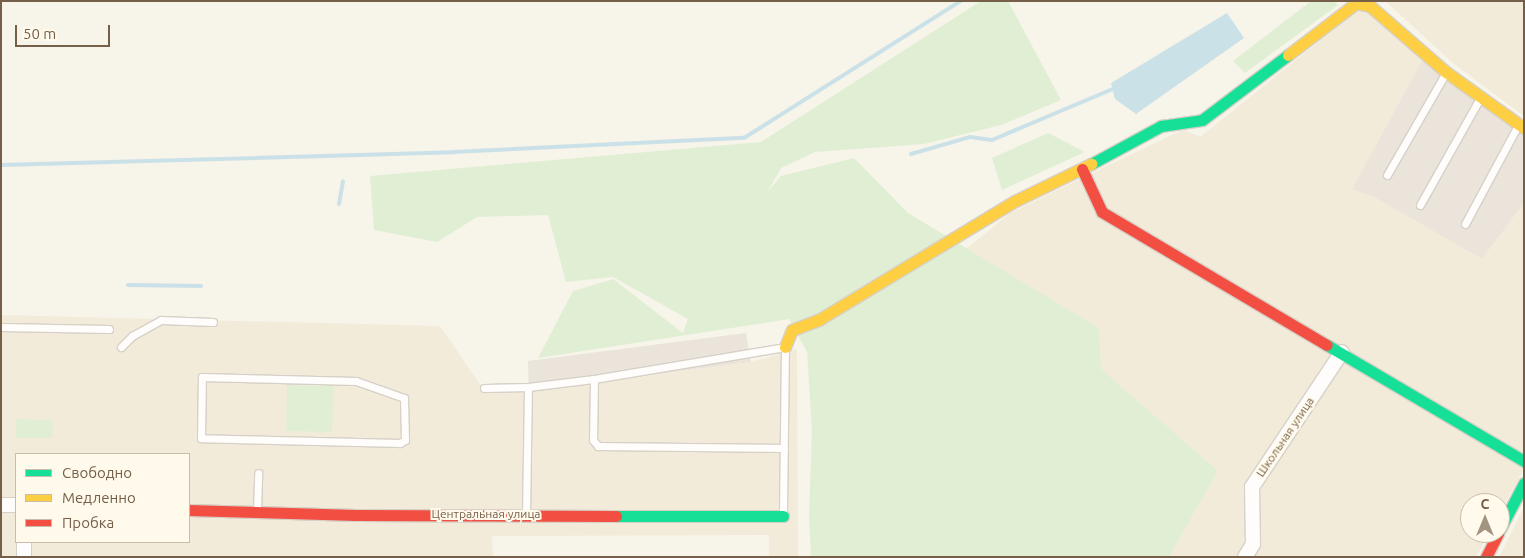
<!DOCTYPE html>
<html>
<head>
<meta charset="utf-8">
<style>
  body { margin:0 }
  #map { position:relative; width:1525px; height:558px; overflow:hidden; background:#f7f4ea; font-family:Ubuntu,sans-serif }
  div>[style] { position:absolute }
  .residential>* { inset:0; background:#f3ebda }
  .industrial>* { inset:0; background:#eae4da }
  .green>* { inset:0; background:#e0efd4 }
  .water>* { inset:0; background:#cbe1e8 }
  .stream>* { height:4px; margin:-2px; padding:0 2px; transform-origin:2px; border-radius:2px; background:#cbe1e8 }
  .roads { filter:drop-shadow(1px 0 #d6d0c7) drop-shadow(-1px 0 #d6d0c7) drop-shadow(0 1px #d6d0c7) drop-shadow(0 -1px #d6d0c7) }
  .lane>* { height:7px; margin:-3.5px; padding:0 3.5px; transform-origin:3.5px; border-radius:3.5px; background:#fefdfc }
  .street>* { height:14px; margin:-7px; padding:0 7px; transform-origin:7px; border-radius:7px; background:#fefdfc }
  .fast>* { height:11px; margin:-5.5px; padding:0 5.5px; transform-origin:5.5px; border-radius:5.5px; background:#16e098 }
  .slow>* { height:11px; margin:-5.5px; padding:0 5.5px; transform-origin:5.5px; border-radius:5.5px; background:#ffcf43 }
  .jam>* { height:11px; margin:-5.5px; padding:0 5.5px; transform-origin:5.5px; border-radius:5.5px; background:#f24e42 }
  span { translate:-50% -50%; white-space:nowrap; text-align:center; line-height:1.15; -webkit-text-stroke:4px #fffaeb; paint-order:stroke }
  .street-label { font-size:12px; color:#765f49 }
  .frame { position:absolute; inset:0; border:2px solid #765f49; pointer-events:none }
  .legend { position:absolute; left:15px; top:453px; width:175px; height:90px; box-sizing:border-box; background:#fffaeb; border:1px solid #c8bcaa; margin:0; padding:6px 9px; list-style:none; font-size:15px; color:#765f49 }
  .legend li { display:flex; align-items:center; gap:10px; height:25px }
  .legend b { width:25px; border:1px solid #c8bcaa }
  .north { position:absolute; left:1460px; top:493px; width:50px; height:50px; box-sizing:border-box; background:#fffaeb; border:1px solid #c8bcaa; border-radius:50%; rotate:0deg; font-size:14px; font-weight:700; line-height:20px; text-align:center; color:#765f49 }
  .north::after { content:''; display:block; margin:auto; width:18px; height:22px; background:#a39381; clip-path:polygon(50% 0,100% 100%,50% 72%,0 100%) }
  .scale { position:absolute; left:15px; top:25px; width:95px; height:22px; box-sizing:border-box; border:2px solid #765f49; border-top:0; padding-left:6px; font-size:15px; line-height:18px; white-space:nowrap; color:#765f49; -webkit-text-stroke:4px #fffaeb; paint-order:stroke }
</style>
</head>
<body>
<div id="map">
  <div class="residential">
    <div style="clip-path:polygon(1385px 1px,1524px 1px,1524px 116px,1454px 64px)"></div>
    <div style="clip-path:polygon(1362px 7px,1423px 59px,1353px 189px,1374px 197px,1482px 259px,1524px 203px,1524px 469px,1500px 513px,1500px 503px,1470px 503px,1470px 533px,1489px 533px,1476px 557px,1169px 557px,1218px 471px,1100px 369px,1099px 328px,966px 249px,1010px 213px,1167px 137px,1184px 130px,1200px 137px)"></div>
    <div style="clip-path:polygon(evenodd,1px 315px,440px 326px,484px 390px,542px 390px,751px 362px,797px 349px,798px 557px,769px 557px,769px 535px,492px 536px,493px 557px,1px 557px,1px 315px,16px 454px,189px 454px,189px 542px,16px 542px,16px 454px)"></div>
    <div style="clip-path:polygon(1524px 507px,1524px 557px,1499px 557px)"></div>
  </div>
  <div class="industrial">
    <div style="clip-path:polygon(1423px 59px,1524px 131px,1524px 203px,1482px 259px,1374px 197px,1352px 189px)"></div>
    <div style="clip-path:polygon(746px 333px,751px 362px,529px 391px,528px 361px)"></div>
  </div>
  <div class="green">
    <div style="clip-path:polygon(981px 1px,1008px 1px,1061px 100px,1001px 125px,924px 144px,815px 152px,781px 168px,768px 191px,781px 176px,854px 158px,908px 213px,1099px 328px,1101px 369px,1218px 471px,1169px 557px,811px 557px,809px 517px,812px 430px,807px 352px,789px 319px,538px 358px,573px 291px,613px 279px,683px 333px,688px 319px,613px 277px,566px 282px,548px 215px,477px 217px,437px 242px,374px 230px,370px 176px,761px 142px)"></div>
    <div style="clip-path:polygon(1311px 1px,1334px 1px,1338px 5px,1245px 73px,1233px 61px)"></div>
    <div style="clip-path:polygon(1048px 133px,1085px 152px,1002px 190px,992px 158px)"></div>
    <div style="clip-path:polygon(287px 385px,334px 386px,332px 432px,286px 431px)"></div>
    <div style="clip-path:polygon(16px 419px,53px 420px,52px 438px,16px 438px)"></div>
  </div>
  <div class="water">
    <div style="clip-path:polygon(1227px 13px,1244px 38px,1136px 114px,1115px 99px,1111px 83px)"></div>
  </div>
  <div class="stream">
    <div style="left:911px;top:154px;width:61px;rotate:-16.1deg"></div>
    <div style="left:970px;top:137px;width:22px;rotate:8deg"></div>
    <div style="left:992px;top:140px;width:131px;rotate:-22.9deg"></div>
    <div style="left:1px;top:165px;width:453px;rotate:-1.6deg"></div>
    <div style="left:454px;top:152px;width:290px;rotate:-2.8deg"></div>
    <div style="left:744px;top:138px;width:257px;rotate:-32.3deg"></div>
    <div style="left:339px;top:204px;width:23px;rotate:-80deg"></div>
    <div style="left:128px;top:285px;width:73px;rotate:0.8deg"></div>
  </div>
  <div class="roads">
    <div class="lane">
      <div style="left:1387px;top:175px;width:116px;rotate:-60.1deg"></div>
      <div style="left:1420px;top:205px;width:123px;rotate:-60.7deg"></div>
      <div style="left:1465px;top:224px;width:112px;rotate:-61.8deg"></div>
      <div style="left:1px;top:327px;width:108px;rotate:1.1deg"></div>
      <div style="left:121px;top:347px;width:16px;rotate:-45deg"></div>
      <div style="left:132px;top:336px;width:33px;rotate:-29deg"></div>
      <div style="left:161px;top:320px;width:52px;rotate:2.2deg"></div>
      <div style="left:202px;top:377px;width:154px;rotate:1.5deg"></div>
      <div style="left:356px;top:381px;width:51px;rotate:19.5deg"></div>
      <div style="left:404px;top:398px;width:42px;rotate:88.6deg"></div>
      <div style="left:405px;top:440px;width:6px;rotate:149deg"></div>
      <div style="left:400px;top:443px;width:199px;rotate:-178.6deg"></div>
      <div style="left:201px;top:438px;width:61px;rotate:-89.1deg"></div>
      <div style="left:594px;top:379px;width:194px;rotate:-9.5deg"></div>
      <div style="left:785px;top:347px;width:168px;rotate:90.7deg"></div>
      <div style="left:484px;top:388px;width:44px;rotate:-1.3deg"></div>
      <div style="left:257px;top:509px;width:36px;rotate:-88deg"></div>
      <div style="left:526px;top:514px;width:127px;rotate:-89.1deg"></div>
      <div style="left:528px;top:387px;width:66px;rotate:-6.9deg"></div>
      <div style="left:594px;top:379px;width:61px;rotate:90.9deg"></div>
      <div style="left:593px;top:440px;width:8px;rotate:50deg"></div>
      <div style="left:598px;top:446px;width:186px;rotate:0.6deg"></div>
    </div>
    <div class="street">
      <div style="left:1px;top:505px;width:15px"></div>
      <div style="left:24px;top:557px;width:15px;rotate:-90deg"></div>
      <div style="left:1245px;top:557px;width:15px;rotate:-58deg"></div>
      <div style="left:1253px;top:544px;width:57px;rotate:-91deg"></div>
      <div style="left:1252px;top:487px;width:162px;rotate:-56.3deg"></div>
    </div>
    <div class="fast">
      <div style="left:1091px;top:164px;width:80px;rotate:-28.5deg"></div>
      <div style="left:1161px;top:126px;width:41px;rotate:-8.3deg"></div>
      <div style="left:1202px;top:120px;width:108px;rotate:-37.1deg"></div>
      <div style="left:1327px;top:345px;width:229px;rotate:30.5deg"></div>
      <div style="left:616px;top:516px;width:167px"></div>
      <div style="left:1500px;top:529px;width:52px;rotate:-62.4deg"></div>
    </div>
    <div class="slow">
      <div style="left:1288px;top:55px;width:86px;rotate:-37.4deg"></div>
      <div style="left:1356px;top:3px;width:14px;rotate:12deg"></div>
      <div style="left:1370px;top:6px;width:101px;rotate:41deg"></div>
      <div style="left:1446px;top:72px;width:96px;rotate:35.7deg"></div>
      <div style="left:785px;top:347px;width:18px;rotate:-68deg"></div>
      <div style="left:792px;top:330px;width:30px;rotate:-21deg"></div>
      <div style="left:820px;top:319px;width:228px;rotate:-31.2deg"></div>
      <div style="left:1015px;top:201px;width:85px;rotate:-26deg"></div>
    </div>
    <div class="jam">
      <div style="left:1082px;top:169px;width:47px;rotate:65.1deg"></div>
      <div style="left:1102px;top:212px;width:261px;rotate:30.6deg"></div>
      <div style="left:189px;top:510px;width:167px;rotate:1.7deg"></div>
      <div style="left:356px;top:515px;width:260px;rotate:0.2deg"></div>
      <div style="left:1486px;top:557px;width:27px;rotate:-63deg"></div>
    </div>
  </div>
  <div class="street-label">
    <span style="left:1285px;top:437px;rotate:-56deg">Школьная улица</span>
    <span style="left:486px;top:514px">Центральная улица</span>
  </div>
  <div class="frame"></div>
  <ul class="legend">
  <li><b style="height:6px;background:#16e098"></b>Свободно</li>
  <li><b style="height:6px;background:#ffcf43"></b>Медленно</li>
  <li><b style="height:6px;background:#f24e42"></b>Пробка</li>
  </ul>
  <div class="north">С</div>
  <div class="scale">50 m</div>
</div>
</body>
</html>
